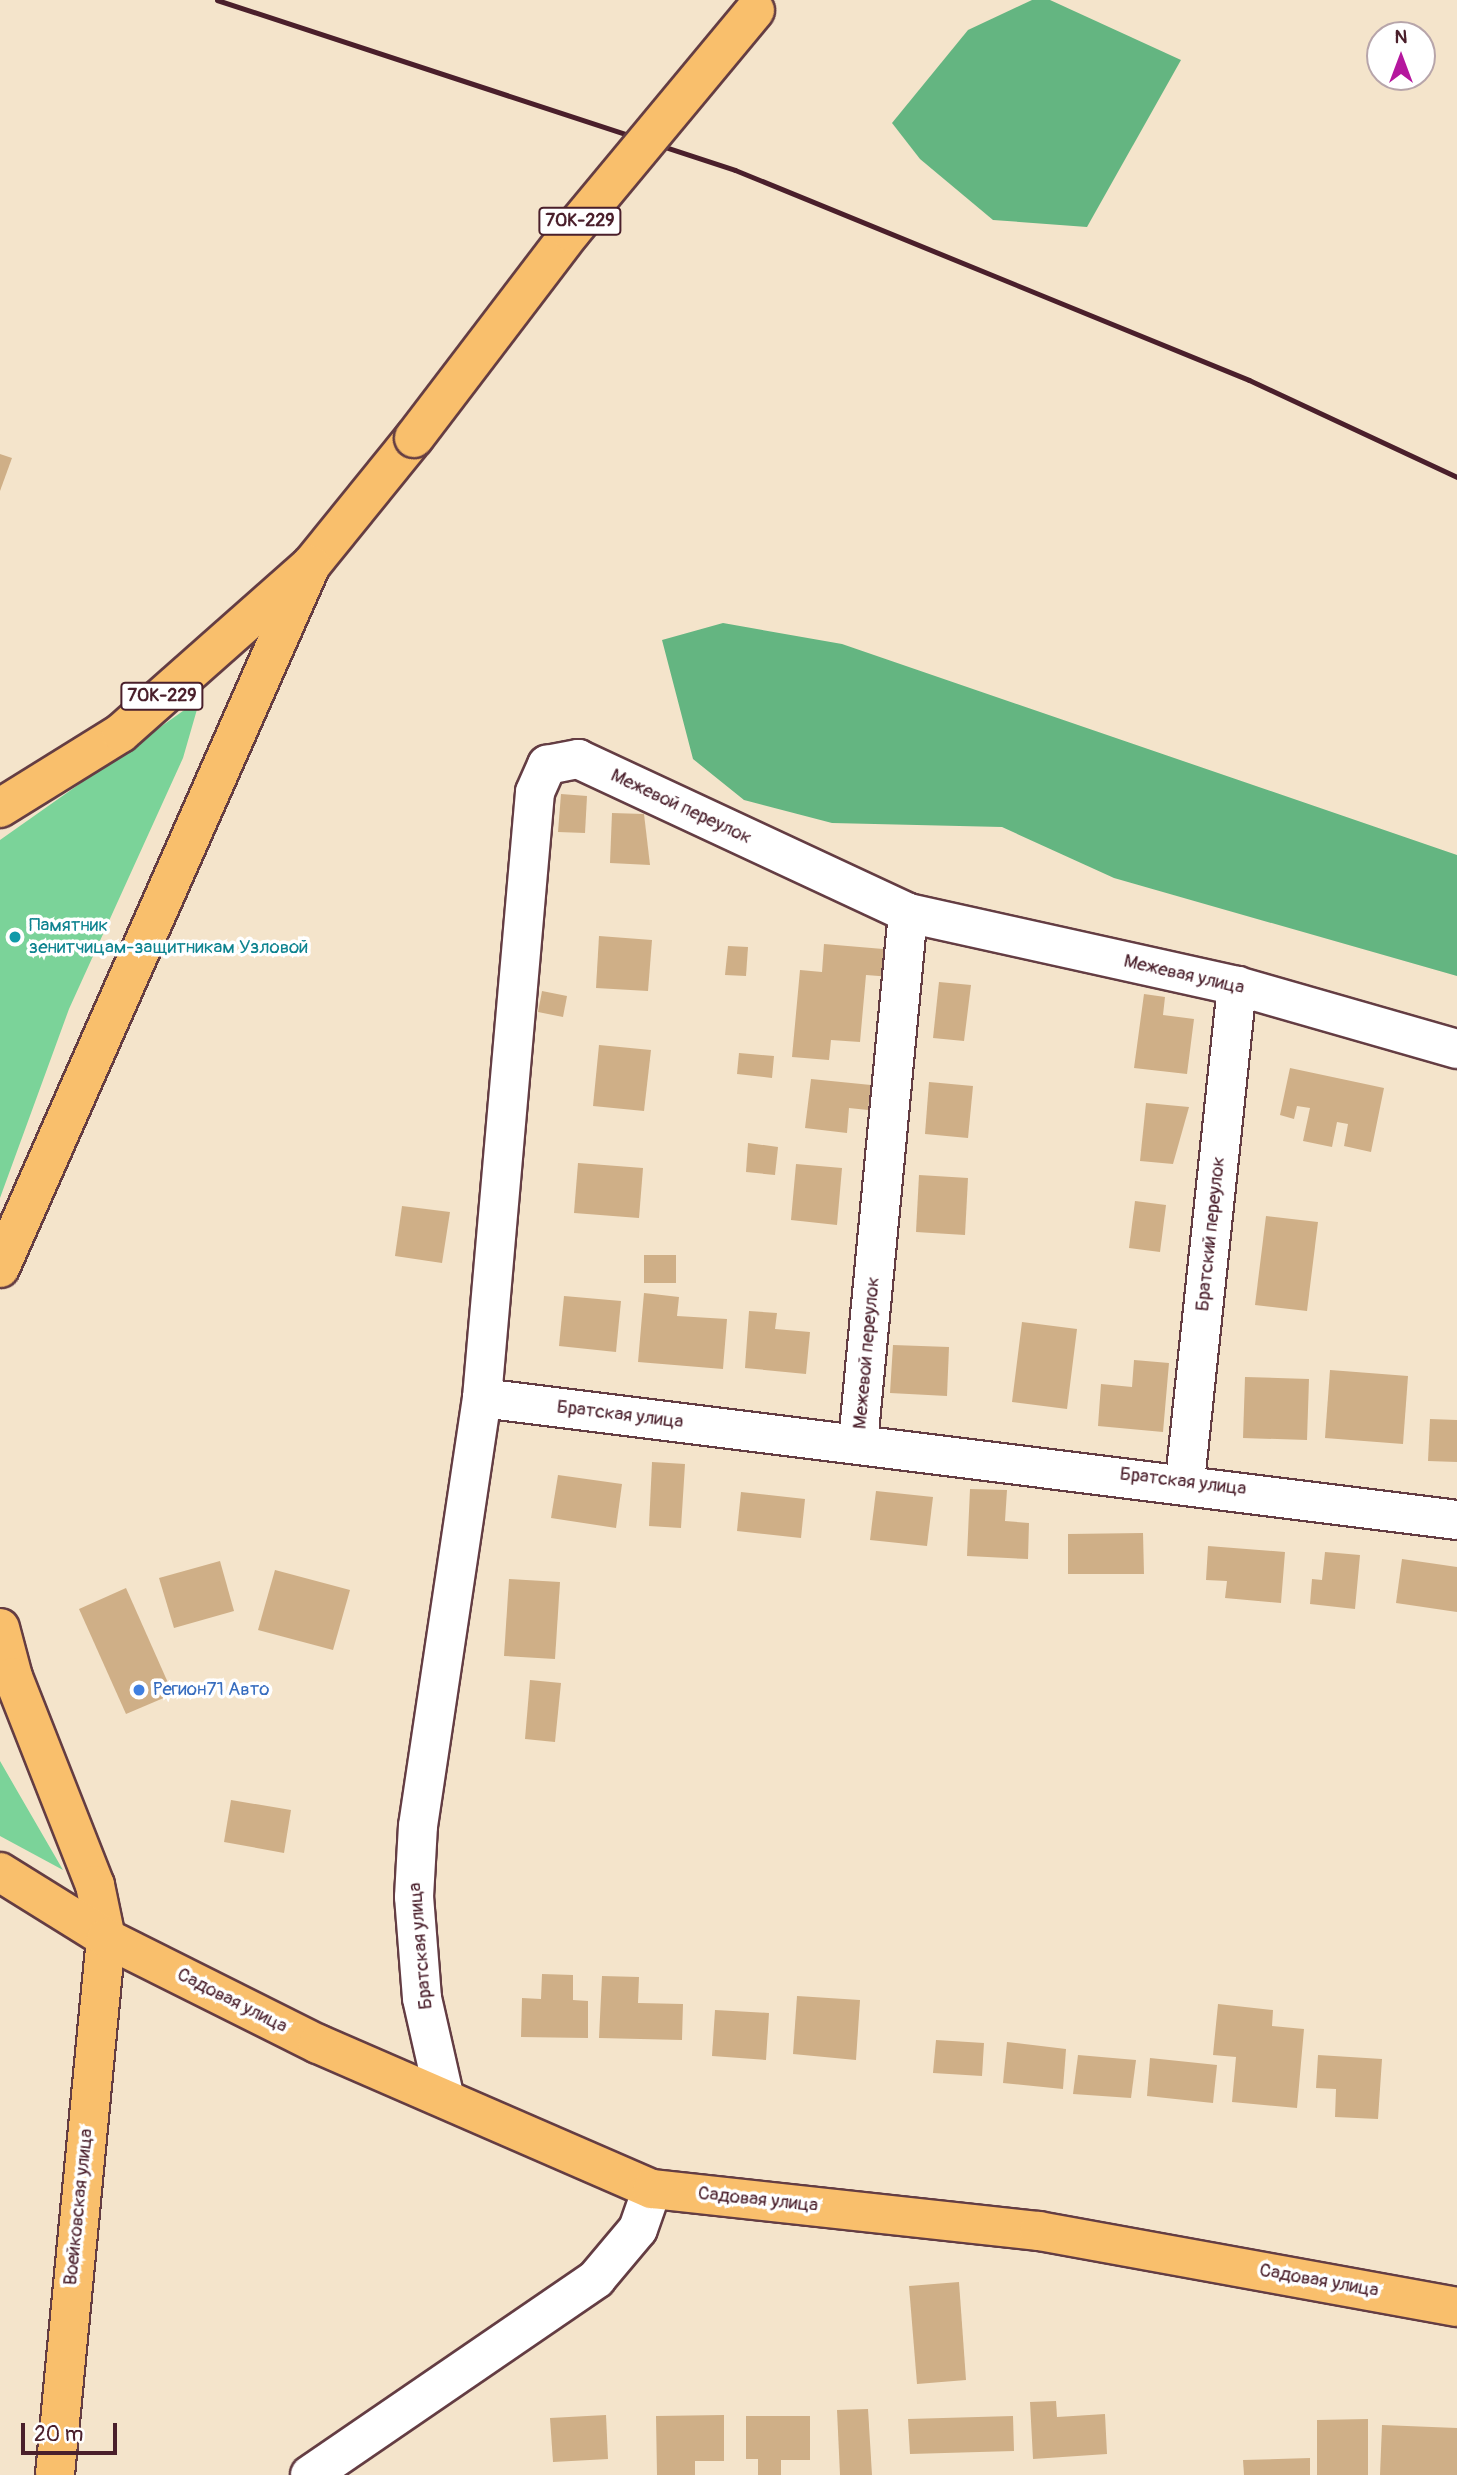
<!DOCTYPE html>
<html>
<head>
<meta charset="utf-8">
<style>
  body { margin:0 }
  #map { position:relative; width:1457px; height:2475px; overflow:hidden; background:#f4e4cb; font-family:Pangolin,sans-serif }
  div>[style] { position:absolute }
  .green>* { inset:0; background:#7bd399 }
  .forest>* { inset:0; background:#64b581 }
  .building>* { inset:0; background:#cfaf87 }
  .roads { filter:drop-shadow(2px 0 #643d43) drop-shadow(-2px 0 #643d43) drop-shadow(0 2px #643d43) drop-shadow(0 -2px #643d43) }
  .minor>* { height:38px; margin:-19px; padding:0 19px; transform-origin:19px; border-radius:19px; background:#fff }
  .major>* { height:38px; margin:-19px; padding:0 19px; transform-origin:19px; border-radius:19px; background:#f9bf6c }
  .rail>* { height:5px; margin:-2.5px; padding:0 2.5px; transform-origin:2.5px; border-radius:2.5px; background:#4a1f2b }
  .bridges { filter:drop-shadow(2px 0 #643d43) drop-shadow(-2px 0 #643d43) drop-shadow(0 2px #643d43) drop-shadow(0 -2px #643d43) }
  .major-bridge>* { height:38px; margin:-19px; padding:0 19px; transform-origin:19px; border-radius:19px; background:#f9bf6c }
  .dots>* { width:19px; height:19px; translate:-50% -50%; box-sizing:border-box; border:4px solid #fff; border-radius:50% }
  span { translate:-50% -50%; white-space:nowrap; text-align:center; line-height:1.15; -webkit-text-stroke:7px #fff; paint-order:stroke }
  .shield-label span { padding:2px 5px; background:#fff; border:2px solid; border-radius:5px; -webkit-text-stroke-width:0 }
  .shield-label { font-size:18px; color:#4a1f2b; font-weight:700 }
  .street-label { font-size:19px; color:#4a1f2b }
  .culture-label { font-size:19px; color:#0d838f }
  .left { translate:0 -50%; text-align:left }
  .shop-label { font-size:19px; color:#366cbe }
  .north { position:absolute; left:1366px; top:21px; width:70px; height:70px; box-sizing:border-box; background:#fff; border:2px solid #b7a5aa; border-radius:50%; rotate:0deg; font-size:19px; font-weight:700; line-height:28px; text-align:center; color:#4a1f2b }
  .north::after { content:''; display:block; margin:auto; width:24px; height:32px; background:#b5179e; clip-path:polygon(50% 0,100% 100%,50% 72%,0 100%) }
  .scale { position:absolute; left:21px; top:2423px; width:96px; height:32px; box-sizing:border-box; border:4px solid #4a1f2b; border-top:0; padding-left:9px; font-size:21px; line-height:24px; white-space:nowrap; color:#4a1f2b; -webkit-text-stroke:5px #fff; paint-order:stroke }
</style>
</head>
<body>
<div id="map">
  <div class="green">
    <div style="clip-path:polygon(200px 699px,183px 758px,69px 1009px,0 1198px,0 840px)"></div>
    <div style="clip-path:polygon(0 1761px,19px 1794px,63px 1870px,0 1836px)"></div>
  </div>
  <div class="forest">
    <div style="clip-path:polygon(1032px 0,1050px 0,1181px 60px,1087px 227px,993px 220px,920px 159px,892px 123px,968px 30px)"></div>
    <div style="clip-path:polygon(723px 623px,842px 644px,1457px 855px,1457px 976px,1114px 878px,1002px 827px,832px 823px,744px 800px,693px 759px,662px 640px)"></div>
  </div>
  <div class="building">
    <div style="clip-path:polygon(0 454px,12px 458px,0 491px)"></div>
    <div style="clip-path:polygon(561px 794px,587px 796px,585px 833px,558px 832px)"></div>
    <div style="clip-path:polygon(612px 813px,644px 814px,650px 865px,610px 863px)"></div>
    <div style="clip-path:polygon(599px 936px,652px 940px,648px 991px,596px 988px)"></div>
    <div style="clip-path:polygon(824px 944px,895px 950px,892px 977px,866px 975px,860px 1042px,831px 1040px,829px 1060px,792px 1057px,800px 970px,822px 972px)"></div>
    <div style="clip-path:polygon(728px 946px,748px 947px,746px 976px,725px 975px)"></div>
    <div style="clip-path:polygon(939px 982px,971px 985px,964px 1041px,933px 1038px)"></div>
    <div style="clip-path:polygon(542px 991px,567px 996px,563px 1017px,538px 1012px)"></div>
    <div style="clip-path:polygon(1144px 994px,1165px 997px,1163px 1015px,1194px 1019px,1187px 1074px,1134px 1068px)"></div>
    <div style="clip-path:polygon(599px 1045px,651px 1050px,644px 1111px,593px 1106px)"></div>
    <div style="clip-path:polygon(739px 1053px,774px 1056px,772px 1078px,737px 1074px)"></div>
    <div style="clip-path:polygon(1290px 1068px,1384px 1088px,1371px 1152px,1344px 1146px,1348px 1124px,1337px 1122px,1332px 1147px,1303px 1141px,1310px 1108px,1297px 1106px,1294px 1119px,1280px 1115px)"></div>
    <div style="clip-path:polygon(811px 1079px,871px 1085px,868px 1110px,849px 1108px,847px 1133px,805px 1128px)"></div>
    <div style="clip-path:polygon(929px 1082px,973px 1086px,968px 1138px,925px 1134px)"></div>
    <div style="clip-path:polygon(1146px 1103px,1189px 1107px,1173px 1164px,1140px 1161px)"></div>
    <div style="clip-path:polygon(748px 1143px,778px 1147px,775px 1175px,746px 1172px)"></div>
    <div style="clip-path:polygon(578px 1163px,643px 1168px,639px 1218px,574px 1213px)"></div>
    <div style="clip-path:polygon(796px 1164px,842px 1168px,837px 1225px,791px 1220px)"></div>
    <div style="clip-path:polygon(919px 1175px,968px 1178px,965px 1235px,916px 1232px)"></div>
    <div style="clip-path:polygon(1135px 1201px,1166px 1205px,1160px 1252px,1129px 1248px)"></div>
    <div style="clip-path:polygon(402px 1206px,450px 1212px,442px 1263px,395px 1256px)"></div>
    <div style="clip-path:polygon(1266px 1216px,1318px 1222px,1307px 1311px,1255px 1305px)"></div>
    <div style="clip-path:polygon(644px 1255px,676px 1255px,676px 1283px,644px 1283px)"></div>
    <div style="clip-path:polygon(644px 1293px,679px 1297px,677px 1316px,727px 1319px,723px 1369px,638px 1362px)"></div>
    <div style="clip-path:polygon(564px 1296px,621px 1301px,616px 1352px,559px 1346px)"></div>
    <div style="clip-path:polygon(749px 1311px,777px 1313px,775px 1329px,810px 1332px,806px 1374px,745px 1368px)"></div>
    <div style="clip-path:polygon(1022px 1322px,1077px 1329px,1067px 1409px,1012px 1402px)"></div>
    <div style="clip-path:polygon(893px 1345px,949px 1347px,947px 1396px,890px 1393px)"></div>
    <div style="clip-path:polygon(1134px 1360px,1169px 1363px,1163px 1432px,1098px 1426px,1101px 1384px,1132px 1387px)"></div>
    <div style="clip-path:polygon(1330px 1370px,1408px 1376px,1403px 1444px,1325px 1438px)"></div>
    <div style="clip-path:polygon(1245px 1377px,1309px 1379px,1307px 1440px,1243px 1438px)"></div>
    <div style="clip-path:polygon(1430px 1419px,1457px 1420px,1457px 1462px,1428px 1461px)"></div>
    <div style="clip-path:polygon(652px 1462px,685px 1464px,681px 1528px,649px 1526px)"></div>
    <div style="clip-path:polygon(558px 1475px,622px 1484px,616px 1528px,551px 1518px)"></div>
    <div style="clip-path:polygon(970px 1489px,1007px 1490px,1005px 1521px,1029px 1523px,1028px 1559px,967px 1556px)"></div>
    <div style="clip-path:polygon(876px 1491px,933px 1497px,927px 1546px,870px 1540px)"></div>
    <div style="clip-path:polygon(741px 1492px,805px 1499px,801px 1538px,737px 1531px)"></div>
    <div style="clip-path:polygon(1143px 1533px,1144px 1574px,1068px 1574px,1068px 1534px)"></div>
    <div style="clip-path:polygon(1208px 1546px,1285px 1552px,1281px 1603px,1225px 1598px,1227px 1581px,1206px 1580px)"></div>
    <div style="clip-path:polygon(1325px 1552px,1360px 1555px,1355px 1609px,1310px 1604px,1312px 1579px,1322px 1580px)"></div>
    <div style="clip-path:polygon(1402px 1559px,1457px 1567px,1457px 1612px,1396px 1603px)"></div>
    <div style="clip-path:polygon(220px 1561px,234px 1611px,174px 1628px,159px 1578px)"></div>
    <div style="clip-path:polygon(275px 1570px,350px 1590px,333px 1650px,258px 1630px)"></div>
    <div style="clip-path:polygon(509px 1579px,560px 1582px,555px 1659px,504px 1656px)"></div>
    <div style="clip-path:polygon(126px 1588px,173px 1694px,126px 1714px,79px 1609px)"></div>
    <div style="clip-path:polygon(530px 1680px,561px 1683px,555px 1742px,525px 1739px)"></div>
    <div style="clip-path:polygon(231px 1800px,291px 1810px,284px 1853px,224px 1842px)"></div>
    <div style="clip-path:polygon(542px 1974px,573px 1975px,573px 2000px,588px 2001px,588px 2038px,521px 2037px,522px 1998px,541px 1999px)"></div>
    <div style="clip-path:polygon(602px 1976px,639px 1977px,638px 2003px,683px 2004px,682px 2040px,599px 2038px)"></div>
    <div style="clip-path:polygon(797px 1996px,860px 2000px,856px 2060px,793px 2054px)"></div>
    <div style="clip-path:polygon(1218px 2004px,1273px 2010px,1272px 2026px,1304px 2029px,1297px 2108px,1232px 2102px,1236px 2057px,1213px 2055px)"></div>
    <div style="clip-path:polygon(715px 2010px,769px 2013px,766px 2060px,712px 2056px)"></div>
    <div style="clip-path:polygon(936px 2040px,984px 2043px,982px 2076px,933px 2073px)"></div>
    <div style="clip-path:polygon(1007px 2042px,1066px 2049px,1063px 2089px,1003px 2083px)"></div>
    <div style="clip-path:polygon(1078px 2055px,1136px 2060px,1131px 2098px,1073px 2094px)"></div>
    <div style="clip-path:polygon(1318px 2055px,1382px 2059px,1378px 2119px,1335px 2117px,1336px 2089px,1316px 2088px)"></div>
    <div style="clip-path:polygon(1150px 2058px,1217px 2065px,1213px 2103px,1147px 2096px)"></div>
    <div style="clip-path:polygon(959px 2282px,966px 2380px,917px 2384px,909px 2286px)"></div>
    <div style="clip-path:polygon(1056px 2401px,1057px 2417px,1105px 2414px,1107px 2454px,1033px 2459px,1030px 2402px)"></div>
    <div style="clip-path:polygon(868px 2409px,872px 2475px,840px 2475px,837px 2410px)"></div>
    <div style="clip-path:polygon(606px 2415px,608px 2459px,553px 2462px,550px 2418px)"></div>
    <div style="clip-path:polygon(724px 2415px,724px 2461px,695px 2461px,695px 2475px,657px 2475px,656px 2416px)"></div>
    <div style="clip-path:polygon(746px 2416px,810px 2416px,810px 2460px,781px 2460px,781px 2475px,758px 2475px,758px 2459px,746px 2459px)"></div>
    <div style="clip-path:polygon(1013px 2416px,1014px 2451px,910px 2454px,908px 2419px)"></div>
    <div style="clip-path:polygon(1368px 2419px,1368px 2475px,1317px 2475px,1317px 2420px)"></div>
    <div style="clip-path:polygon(1382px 2425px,1457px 2428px,1457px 2475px,1380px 2475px)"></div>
    <div style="clip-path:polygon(1310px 2458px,1310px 2475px,1244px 2475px,1243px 2460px)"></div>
  </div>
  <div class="roads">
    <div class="minor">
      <div style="left:908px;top:913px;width:337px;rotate:12.5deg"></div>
      <div style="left:1237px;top:986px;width:229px;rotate:16deg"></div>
      <div style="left:482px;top:1398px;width:608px;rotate:-85deg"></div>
      <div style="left:535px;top:792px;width:30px;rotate:-66deg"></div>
      <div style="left:547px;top:765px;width:32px;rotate:-11deg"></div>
      <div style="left:578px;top:759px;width:364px;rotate:25deg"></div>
      <div style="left:908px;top:913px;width:532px;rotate:95.39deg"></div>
      <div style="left:1185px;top:1481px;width:498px;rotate:-84deg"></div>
      <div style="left:444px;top:2095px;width:99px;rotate:-102.8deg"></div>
      <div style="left:422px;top:1998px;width:101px;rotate:-94.5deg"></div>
      <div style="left:414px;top:1897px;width:71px;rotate:-86.8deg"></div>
      <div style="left:418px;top:1826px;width:433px;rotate:-81.5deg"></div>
      <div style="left:482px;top:1398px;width:983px;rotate:7.13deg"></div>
      <div style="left:310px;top:2475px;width:347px;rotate:-34.4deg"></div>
      <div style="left:596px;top:2279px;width:65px;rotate:-50deg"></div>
      <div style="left:638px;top:2229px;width:42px;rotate:-70.7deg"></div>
    </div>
    <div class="major">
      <div style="left:0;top:808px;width:142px;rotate:-31.8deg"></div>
      <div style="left:121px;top:733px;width:254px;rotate:-41.5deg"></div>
      <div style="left:311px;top:565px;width:164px;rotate:-51deg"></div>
      <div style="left:0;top:1268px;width:769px;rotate:-66.14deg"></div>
      <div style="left:0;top:1628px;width:51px;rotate:75.1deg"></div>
      <div style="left:13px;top:1677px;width:224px;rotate:68.5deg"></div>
      <div style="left:95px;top:1885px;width:54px;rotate:78.3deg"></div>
      <div style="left:106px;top:1938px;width:539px;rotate:95.43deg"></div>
      <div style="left:0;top:1872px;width:125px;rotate:31.9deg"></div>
      <div style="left:106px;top:1938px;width:237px;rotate:26.6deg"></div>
      <div style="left:318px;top:2044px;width:364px;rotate:23.5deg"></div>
      <div style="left:652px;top:2189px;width:389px;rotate:6.2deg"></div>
      <div style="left:1039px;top:2231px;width:425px;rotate:10.3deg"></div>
    </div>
  </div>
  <div class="rail">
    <div style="left:217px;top:0;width:545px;rotate:18.17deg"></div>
    <div style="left:735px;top:170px;width:555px;rotate:22.22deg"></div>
    <div style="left:1249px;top:380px;width:230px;rotate:25deg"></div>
  </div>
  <div class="bridges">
    <div class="major-bridge">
      <div style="left:414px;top:438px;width:259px;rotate:-52.7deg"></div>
      <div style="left:571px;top:232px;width:288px;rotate:-50.3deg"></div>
    </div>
  </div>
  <div class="dots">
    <div style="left:15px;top:937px;background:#0f9aa8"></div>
    <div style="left:139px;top:1690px;background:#3f7fe0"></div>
  </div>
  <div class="shield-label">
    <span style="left:580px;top:221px">70К-229</span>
    <span style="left:162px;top:696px">70К-229</span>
  </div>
  <div class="street-label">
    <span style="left:681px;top:807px;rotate:25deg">Межевой переулок</span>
    <span style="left:1184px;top:975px;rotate:13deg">Межевая улица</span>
    <span style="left:1211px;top:1234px;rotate:-84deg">Братский переулок</span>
    <span style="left:867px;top:1353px;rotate:-85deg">Межевой переулок</span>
    <span style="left:620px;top:1415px;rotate:7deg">Братская улица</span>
    <span style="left:1183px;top:1482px;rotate:7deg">Братская улица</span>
    <span style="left:421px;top:1946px;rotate:-95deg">Братская улица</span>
    <span style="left:232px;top:2001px;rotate:27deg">Садовая улица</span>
    <span style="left:758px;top:2200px;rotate:6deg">Садовая улица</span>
    <span style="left:79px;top:2207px;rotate:-84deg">Воейковская улица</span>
    <span style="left:1319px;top:2281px;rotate:10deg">Садовая улица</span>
  </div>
  <div class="culture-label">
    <span class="left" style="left:29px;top:937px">Памятник<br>зенитчицам-защитникам Узловой</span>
  </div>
  <div class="shop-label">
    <span class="left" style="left:153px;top:1690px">Регион71 Авто</span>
  </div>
  <div class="north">N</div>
  <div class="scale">20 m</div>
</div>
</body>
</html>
